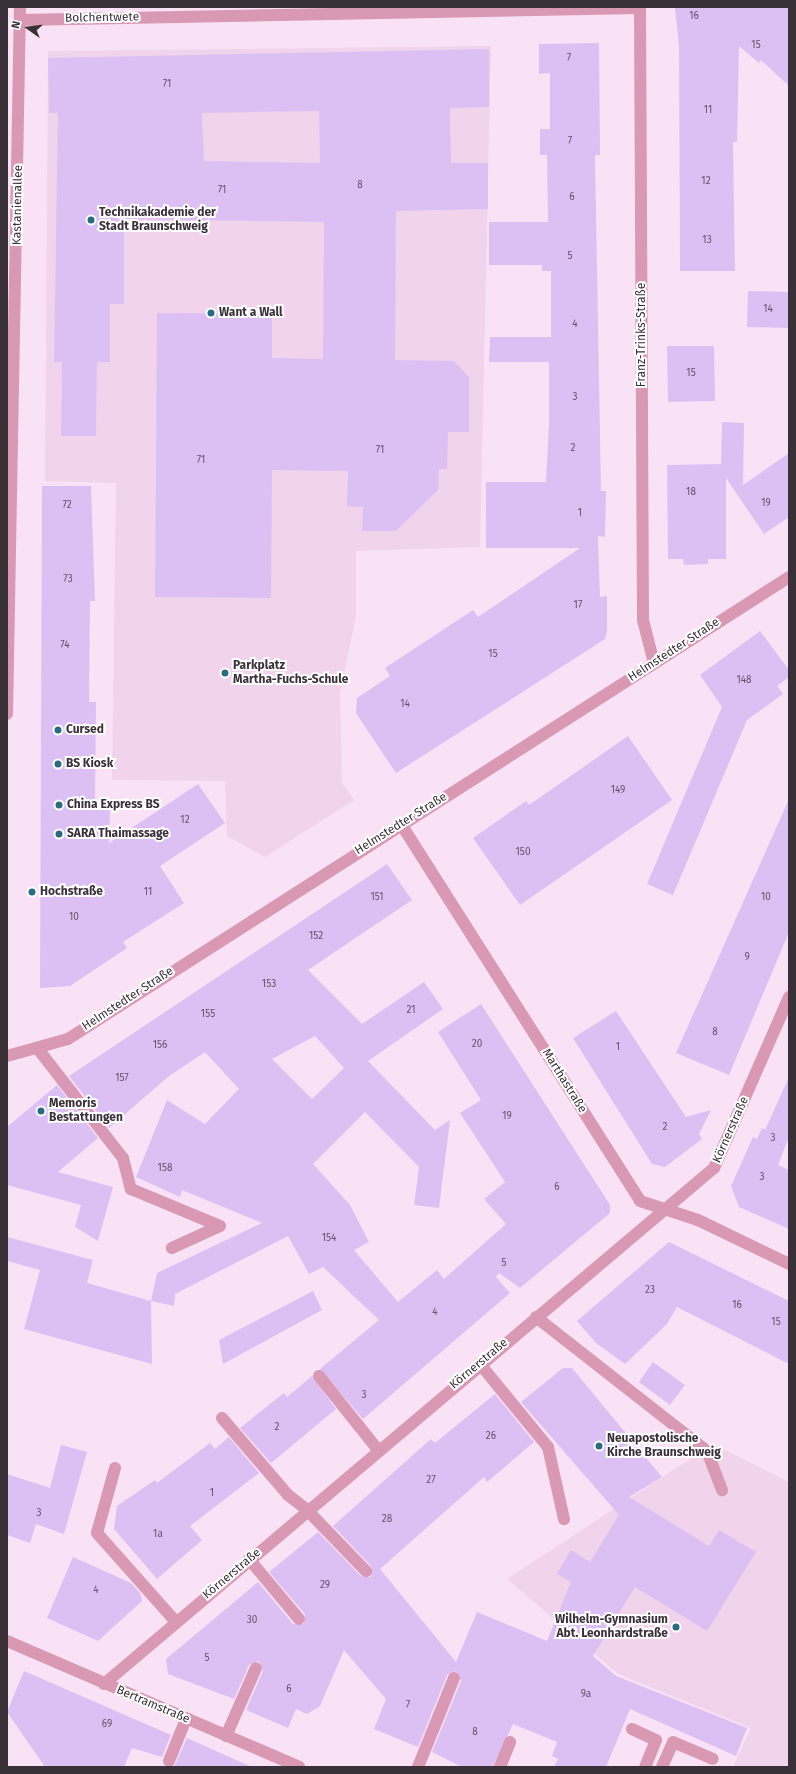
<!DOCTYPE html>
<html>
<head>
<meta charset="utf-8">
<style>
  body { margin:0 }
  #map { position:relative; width:796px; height:1774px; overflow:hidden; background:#f9e2f6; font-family:"Fira Sans",sans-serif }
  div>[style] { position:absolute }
  .built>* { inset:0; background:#f1d3ec }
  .building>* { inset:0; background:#dcc0f4 }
  .minor>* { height:12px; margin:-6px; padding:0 6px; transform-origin:6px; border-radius:6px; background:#d998b3 }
  .dots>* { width:11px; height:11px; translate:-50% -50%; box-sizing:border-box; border:2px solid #fff; border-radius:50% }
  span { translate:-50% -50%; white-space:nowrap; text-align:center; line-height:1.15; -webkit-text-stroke:4px #fff; paint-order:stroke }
  .number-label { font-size:10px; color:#625467 }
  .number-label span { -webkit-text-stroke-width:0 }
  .street-label { font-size:12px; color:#393038 }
  .poi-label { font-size:12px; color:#393038; font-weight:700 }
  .left { translate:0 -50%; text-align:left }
  .right { translate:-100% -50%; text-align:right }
  .frame { position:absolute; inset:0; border:8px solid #393038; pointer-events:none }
  .north { position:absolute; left:8px; top:8px; width:40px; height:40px; -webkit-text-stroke:3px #fff; paint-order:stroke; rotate:284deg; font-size:11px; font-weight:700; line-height:16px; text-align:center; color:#393038 }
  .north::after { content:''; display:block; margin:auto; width:14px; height:18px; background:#393038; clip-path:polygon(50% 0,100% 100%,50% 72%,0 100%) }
</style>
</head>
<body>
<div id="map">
  <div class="built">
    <div style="clip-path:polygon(491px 46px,480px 547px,356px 551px,356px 616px,340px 693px,342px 783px,354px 800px,265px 857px,227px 836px,225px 781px,112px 780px,116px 483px,45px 481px,48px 51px)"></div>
    <div style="clip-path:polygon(713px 1444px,789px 1482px,789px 1767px,733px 1767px,751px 1728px,618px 1674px,507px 1579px)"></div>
  </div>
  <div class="building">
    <div style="clip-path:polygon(675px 7px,789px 7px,789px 86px,761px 60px,759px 63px,739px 46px,737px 142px,733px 142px,735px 271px,680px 271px,679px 47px)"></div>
    <div style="clip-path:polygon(599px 43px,600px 155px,595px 155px,601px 491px,606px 491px,605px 537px,598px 536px,600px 597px,607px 596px,607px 631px,605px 639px,396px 773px,356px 713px,357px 698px,390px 676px,385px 668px,473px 610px,478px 617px,580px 548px,486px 548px,486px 482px,546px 482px,549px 425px,549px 362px,489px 362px,490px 337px,551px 337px,551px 271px,542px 271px,542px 265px,489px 265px,489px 222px,548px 222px,547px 155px,540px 155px,540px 129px,550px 129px,550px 73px,539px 74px,539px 44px)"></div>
    <div style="clip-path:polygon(evenodd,489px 49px,489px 107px,450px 108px,451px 163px,488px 163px,488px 209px,396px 211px,395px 360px,454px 361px,469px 377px,469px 432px,448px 432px,447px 469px,439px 469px,438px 490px,396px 531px,362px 531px,363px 507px,347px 506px,348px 471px,272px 470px,271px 598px,155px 597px,157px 313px,272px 314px,272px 358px,323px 359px,324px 222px,124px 219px,124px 304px,110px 304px,110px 362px,97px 362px,96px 436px,61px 436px,62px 362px,54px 362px,58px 113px,49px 113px,48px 58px,489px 49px,319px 111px,320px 163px,204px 161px,202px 113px,319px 111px)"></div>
    <div style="clip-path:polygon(748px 291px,789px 292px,789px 328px,747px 327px)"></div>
    <div style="clip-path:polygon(667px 346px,714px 346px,715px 401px,668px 402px)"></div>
    <div style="clip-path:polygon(722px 422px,744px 423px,743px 485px,789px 453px,789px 517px,764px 534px,726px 478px,726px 559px,708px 559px,708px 564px,684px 565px,683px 559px,668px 559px,667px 465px,721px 464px)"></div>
    <div style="clip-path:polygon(42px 486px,91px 486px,95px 601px,90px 601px,89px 702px,96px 702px,95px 806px,110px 807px,109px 843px,198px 784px,225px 823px,160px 866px,184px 903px,123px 942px,127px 948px,70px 986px,40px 988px)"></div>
    <div style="clip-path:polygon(760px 631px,789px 670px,789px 677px,777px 686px,783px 694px,747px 720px,673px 895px,647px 884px,722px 707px,700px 675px)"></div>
    <div style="clip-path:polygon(628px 736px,672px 800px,520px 905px,473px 838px,526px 801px,529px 805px)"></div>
    <div style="clip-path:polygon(789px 799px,789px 932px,729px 1075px,676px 1053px)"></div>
    <div style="clip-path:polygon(evenodd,387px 864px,412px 900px,308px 970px,362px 1024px,424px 982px,443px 1009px,368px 1061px,435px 1130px,450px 1120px,439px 1208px,414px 1205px,419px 1167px,365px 1112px,313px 1164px,350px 1205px,369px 1242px,354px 1250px,398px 1302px,437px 1270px,444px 1279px,506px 1224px,484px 1199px,505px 1182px,460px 1113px,481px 1100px,438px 1032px,481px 1004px,610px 1205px,610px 1213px,520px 1288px,499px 1273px,496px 1277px,510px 1293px,363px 1419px,320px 1369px,379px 1320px,323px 1267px,309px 1274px,288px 1236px,175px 1294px,174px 1306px,151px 1301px,157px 1273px,262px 1223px,182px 1190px,180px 1197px,136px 1177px,167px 1100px,205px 1124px,239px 1089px,205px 1052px,169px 1076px,109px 1128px,69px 1076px,387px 864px,315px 1036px,344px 1068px,312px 1099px,272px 1059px,315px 1036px)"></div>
    <div style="clip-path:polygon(616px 1011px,686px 1117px,711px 1110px,699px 1134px,702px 1139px,665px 1167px,652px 1164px,573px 1038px)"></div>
    <div style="clip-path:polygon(789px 1077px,789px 1137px,778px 1165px,789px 1170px,789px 1229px,739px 1207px,731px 1186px,753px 1137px,757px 1139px,762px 1128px,765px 1130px)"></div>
    <div style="clip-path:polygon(57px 1085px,98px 1138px,58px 1172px,113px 1187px,98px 1241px,75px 1227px,81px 1205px,7px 1185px,7px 1127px)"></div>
    <div style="clip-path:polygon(7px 1237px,93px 1260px,87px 1283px,151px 1301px,152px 1364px,24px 1329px,40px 1270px,7px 1261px)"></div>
    <div style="clip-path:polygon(669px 1242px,789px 1301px,789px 1364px,677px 1307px,667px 1324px,625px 1364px,596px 1343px,577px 1321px)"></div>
    <div style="clip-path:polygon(313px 1291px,322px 1310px,223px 1364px,219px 1340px)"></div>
    <div style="clip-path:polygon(653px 1362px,685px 1385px,670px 1405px,639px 1382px)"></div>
    <div style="clip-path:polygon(563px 1368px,572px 1368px,662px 1477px,629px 1497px,709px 1546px,719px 1530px,756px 1552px,707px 1631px,635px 1587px,593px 1656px,616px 1676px,747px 1728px,736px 1756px,630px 1709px,606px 1767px,554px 1767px,558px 1759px,552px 1756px,557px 1742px,513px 1724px,493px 1767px,462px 1767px,432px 1752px,461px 1681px,456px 1671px,447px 1675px,418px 1747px,374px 1729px,386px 1699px,344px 1650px,320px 1706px,307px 1714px,296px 1709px,288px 1728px,246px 1710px,263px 1671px,259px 1661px,249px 1665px,234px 1699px,168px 1674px,166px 1659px,258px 1582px,293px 1624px,304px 1624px,305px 1614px,269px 1572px,318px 1532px,361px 1576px,371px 1577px,371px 1566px,333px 1526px,431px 1439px,435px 1443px,495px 1394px,534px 1442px,487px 1482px,484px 1477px,380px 1569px,456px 1662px,477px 1612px,547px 1641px,571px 1582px,557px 1574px,571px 1550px,590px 1562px,619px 1515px,521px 1402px)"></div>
    <div style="clip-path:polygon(312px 1376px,336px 1409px,271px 1463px,240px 1428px,284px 1393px,287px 1397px)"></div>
    <div style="clip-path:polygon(229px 1437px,259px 1473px,190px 1526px,202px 1540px,157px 1579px,114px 1529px,117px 1506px,155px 1480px,157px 1483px,210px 1443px,215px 1449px)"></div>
    <div style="clip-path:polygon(61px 1445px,87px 1452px,64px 1534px,36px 1524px,30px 1543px,7px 1535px,7px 1474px,50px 1488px)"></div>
    <div style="clip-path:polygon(73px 1557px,131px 1583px,140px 1593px,142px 1601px,98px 1641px,47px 1618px)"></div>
    <div style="clip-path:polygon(24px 1671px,171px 1735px,162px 1757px,132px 1748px,124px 1767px,45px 1767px,7px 1712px)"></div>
    <div style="clip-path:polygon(187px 1738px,252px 1767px,174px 1767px)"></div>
  </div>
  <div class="minor">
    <div style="left:640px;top:7px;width:613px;rotate:89.72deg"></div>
    <div style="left:643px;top:620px;width:44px;rotate:75.7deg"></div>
    <div style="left:20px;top:20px;width:620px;rotate:-1.11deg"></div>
    <div style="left:7px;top:714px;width:707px;rotate:-88.95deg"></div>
    <div style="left:401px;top:824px;width:446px;rotate:57.6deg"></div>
    <div style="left:640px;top:1201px;width:61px;rotate:18.1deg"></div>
    <div style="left:698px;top:1220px;width:101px;rotate:25.8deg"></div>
    <div style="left:38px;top:1049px;width:138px;rotate:52.1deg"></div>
    <div style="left:123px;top:1158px;width:32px;rotate:76deg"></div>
    <div style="left:131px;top:1189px;width:96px;rotate:22.6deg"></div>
    <div style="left:220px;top:1226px;width:53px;rotate:155.4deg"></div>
    <div style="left:7px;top:1056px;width:63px;rotate:-15.6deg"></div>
    <div style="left:68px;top:1039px;width:856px;rotate:-32.65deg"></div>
    <div style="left:536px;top:1317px;width:217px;rotate:38.1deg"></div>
    <div style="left:707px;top:1451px;width:42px;rotate:69deg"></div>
    <div style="left:480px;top:1364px;width:107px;rotate:50.7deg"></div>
    <div style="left:548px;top:1447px;width:74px;rotate:77.5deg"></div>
    <div style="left:319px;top:1376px;width:95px;rotate:51.4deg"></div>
    <div style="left:222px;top:1418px;width:101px;rotate:49.4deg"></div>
    <div style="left:288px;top:1495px;width:24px;rotate:38deg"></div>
    <div style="left:307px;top:1510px;width:85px;rotate:46deg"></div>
    <div style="left:115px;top:1468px;width:67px;rotate:105.5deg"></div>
    <div style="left:97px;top:1533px;width:119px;rotate:48.4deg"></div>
    <div style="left:249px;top:1559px;width:78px;rotate:50.2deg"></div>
    <div style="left:7px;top:1641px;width:318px;rotate:23.3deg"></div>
    <div style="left:104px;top:1684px;width:799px;rotate:-40.23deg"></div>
    <div style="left:714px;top:1168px;width:187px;rotate:-66.3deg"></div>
    <div style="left:632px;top:1729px;width:26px;rotate:25deg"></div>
    <div style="left:656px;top:1740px;width:29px;rotate:112deg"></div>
    <div style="left:226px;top:1736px;width:74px;rotate:-66.2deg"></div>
    <div style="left:169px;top:1761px;width:45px;rotate:-68deg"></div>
    <div style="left:418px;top:1767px;width:96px;rotate:-68deg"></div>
    <div style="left:500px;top:1767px;width:27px;rotate:-68deg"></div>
    <div style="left:662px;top:1767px;width:27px;rotate:-66deg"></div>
    <div style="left:673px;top:1742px;width:43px;rotate:23deg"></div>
  </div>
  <div class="dots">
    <div style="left:91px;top:220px;background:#2b6b80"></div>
    <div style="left:211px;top:313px;background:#2b6b80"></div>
    <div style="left:225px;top:673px;background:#2b6b80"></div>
    <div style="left:58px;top:730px;background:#2b6b80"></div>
    <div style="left:58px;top:764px;background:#2b6b80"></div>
    <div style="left:59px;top:805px;background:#2b6b80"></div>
    <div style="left:59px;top:834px;background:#2b6b80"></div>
    <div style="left:32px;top:892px;background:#2b6b80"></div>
    <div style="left:41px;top:1111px;background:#2b6b80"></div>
    <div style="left:599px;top:1446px;background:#2b6b80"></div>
    <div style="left:676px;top:1627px;background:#2b6b80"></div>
  </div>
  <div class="number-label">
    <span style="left:694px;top:17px">16</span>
    <span style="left:756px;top:46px">15</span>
    <span style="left:569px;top:59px">7</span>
    <span style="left:167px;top:85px">71</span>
    <span style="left:708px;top:111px">11</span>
    <span style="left:570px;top:142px">7</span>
    <span style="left:706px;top:182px">12</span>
    <span style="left:360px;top:186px">8</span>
    <span style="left:222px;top:191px">71</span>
    <span style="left:572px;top:198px">6</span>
    <span style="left:707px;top:241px">13</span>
    <span style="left:570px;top:257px">5</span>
    <span style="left:768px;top:310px">14</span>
    <span style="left:575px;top:325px">4</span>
    <span style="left:691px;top:374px">15</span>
    <span style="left:575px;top:398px">3</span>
    <span style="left:573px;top:449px">2</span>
    <span style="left:380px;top:451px">71</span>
    <span style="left:201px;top:461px">71</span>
    <span style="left:691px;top:493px">18</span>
    <span style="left:766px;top:504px">19</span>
    <span style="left:67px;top:506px">72</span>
    <span style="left:580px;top:514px">1</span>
    <span style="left:68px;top:580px">73</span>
    <span style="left:578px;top:606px">17</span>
    <span style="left:65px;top:646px">74</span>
    <span style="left:493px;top:655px">15</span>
    <span style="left:744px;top:681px">148</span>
    <span style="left:405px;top:705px">14</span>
    <span style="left:618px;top:791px">149</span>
    <span style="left:185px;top:821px">12</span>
    <span style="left:523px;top:853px">150</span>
    <span style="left:148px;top:893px">11</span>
    <span style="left:377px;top:898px">151</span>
    <span style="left:766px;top:898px">10</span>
    <span style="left:74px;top:918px">10</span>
    <span style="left:316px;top:937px">152</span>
    <span style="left:747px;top:958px">9</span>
    <span style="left:269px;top:985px">153</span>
    <span style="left:411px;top:1011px">21</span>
    <span style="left:208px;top:1015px">155</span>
    <span style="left:715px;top:1033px">8</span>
    <span style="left:477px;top:1045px">20</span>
    <span style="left:160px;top:1046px">156</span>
    <span style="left:618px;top:1048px">1</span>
    <span style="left:122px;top:1079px">157</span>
    <span style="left:507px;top:1117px">19</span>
    <span style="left:665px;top:1128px">2</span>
    <span style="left:773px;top:1139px">3</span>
    <span style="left:165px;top:1169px">158</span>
    <span style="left:762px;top:1178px">3</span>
    <span style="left:557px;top:1188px">6</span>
    <span style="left:329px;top:1239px">154</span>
    <span style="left:504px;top:1264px">5</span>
    <span style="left:650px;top:1291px">23</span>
    <span style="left:737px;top:1306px">16</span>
    <span style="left:435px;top:1313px">4</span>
    <span style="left:776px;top:1323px">15</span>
    <span style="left:364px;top:1396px">3</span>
    <span style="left:277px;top:1428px">2</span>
    <span style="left:491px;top:1437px">26</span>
    <span style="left:431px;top:1481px">27</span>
    <span style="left:212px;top:1494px">1</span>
    <span style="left:39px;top:1514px">3</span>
    <span style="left:387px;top:1520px">28</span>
    <span style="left:158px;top:1535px">1a</span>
    <span style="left:325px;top:1586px">29</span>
    <span style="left:96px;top:1591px">4</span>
    <span style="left:252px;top:1621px">30</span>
    <span style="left:207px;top:1659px">5</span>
    <span style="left:289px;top:1690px">6</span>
    <span style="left:586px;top:1695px">9a</span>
    <span style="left:408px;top:1706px">7</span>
    <span style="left:107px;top:1725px">69</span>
    <span style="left:475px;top:1733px">8</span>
  </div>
  <div class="street-label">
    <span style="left:102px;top:18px;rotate:-1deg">Bolchentwete</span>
    <span style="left:18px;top:205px;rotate:-89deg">Kastanienallee</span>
    <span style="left:642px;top:335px;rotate:-90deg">Franz-Trinks-Straße</span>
    <span style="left:674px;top:650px;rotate:-33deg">Helmstedter Straße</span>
    <span style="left:401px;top:824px;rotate:-32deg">Helmstedter Straße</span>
    <span style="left:128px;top:999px;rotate:-33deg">Helmstedter Straße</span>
    <span style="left:564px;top:1081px;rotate:58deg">Marthastraße</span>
    <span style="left:731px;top:1130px;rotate:-66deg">Körnerstraße</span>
    <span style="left:479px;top:1364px;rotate:-40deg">Körnerstraße</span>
    <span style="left:232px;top:1574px;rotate:-40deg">Körnerstraße</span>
    <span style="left:153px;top:1705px;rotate:23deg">Bertramstraße</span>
  </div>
  <div class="poi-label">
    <span class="left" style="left:99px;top:220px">Technikakademie der<br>Stadt Braunschweig</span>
    <span class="left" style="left:219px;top:313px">Want a Wall</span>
    <span class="left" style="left:233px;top:673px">Parkplatz<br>Martha-Fuchs-Schule</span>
    <span class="left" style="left:66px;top:730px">Cursed</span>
    <span class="left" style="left:66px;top:764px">BS Kiosk</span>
    <span class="left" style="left:67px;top:805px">China Express BS</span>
    <span class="left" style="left:67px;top:834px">SARA Thaimassage</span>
    <span class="left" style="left:40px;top:892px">Hochstraße</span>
    <span class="left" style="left:49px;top:1111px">Memoris<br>Bestattungen</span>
    <span class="left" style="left:607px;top:1446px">Neuapostolische<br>Kirche Braunschweig</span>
    <span class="right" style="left:668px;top:1627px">Wilhelm-Gymnasium<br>Abt. Leonhardstraße</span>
  </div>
  <div class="frame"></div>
  <div class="north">N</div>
</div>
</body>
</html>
